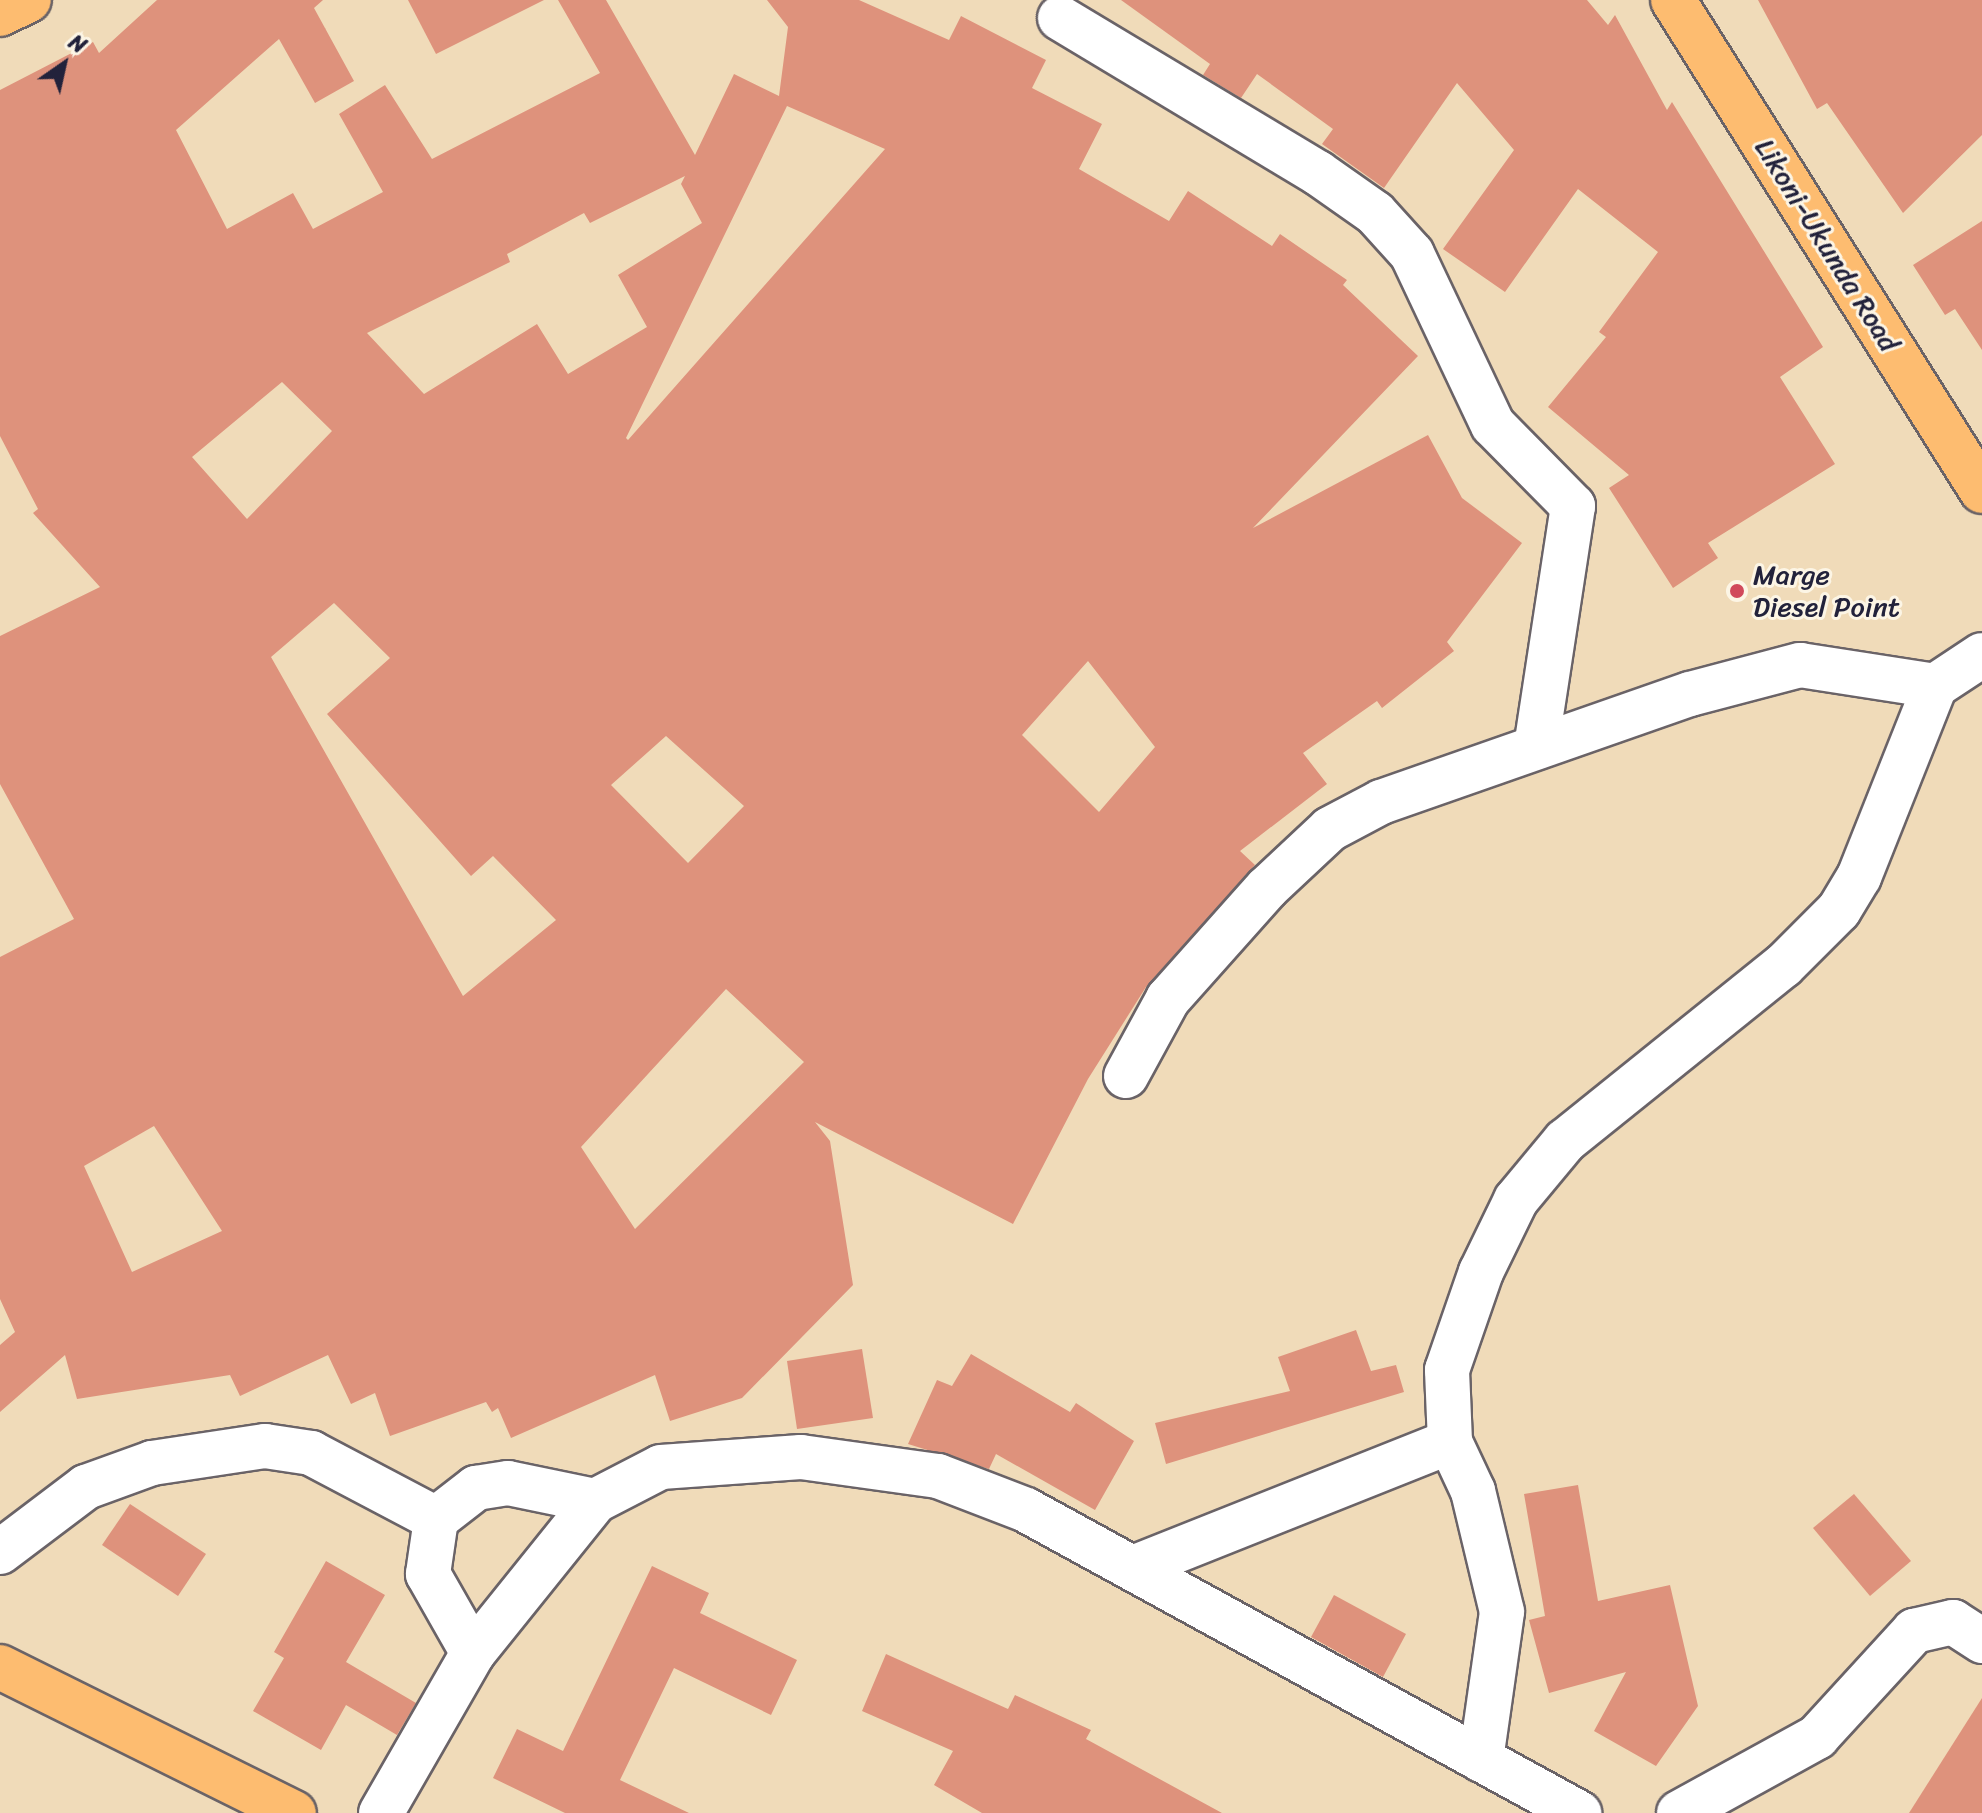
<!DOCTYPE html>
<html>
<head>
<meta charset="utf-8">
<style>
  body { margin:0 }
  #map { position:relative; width:1982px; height:1813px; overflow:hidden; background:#f0dbb9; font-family:Sriracha,sans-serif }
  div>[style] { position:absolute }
  .building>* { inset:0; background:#de927c }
  .roads { filter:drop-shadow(2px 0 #6a6367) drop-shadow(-2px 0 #6a6367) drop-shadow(0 2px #6a6367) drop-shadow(0 -2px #6a6367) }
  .minor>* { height:44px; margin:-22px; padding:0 22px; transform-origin:22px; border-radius:22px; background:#fff }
  .trunk>* { height:44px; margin:-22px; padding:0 22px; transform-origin:22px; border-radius:22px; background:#fdbc70 }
  .dots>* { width:22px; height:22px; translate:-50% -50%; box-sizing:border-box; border:4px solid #fcf5e5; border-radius:50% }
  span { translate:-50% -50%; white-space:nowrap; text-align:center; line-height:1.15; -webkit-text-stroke:6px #fcf5e5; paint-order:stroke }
  .street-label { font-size:28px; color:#22223b }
  .poi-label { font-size:28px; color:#22223b }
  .left { translate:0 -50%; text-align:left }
  .north { position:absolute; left:24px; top:24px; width:80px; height:80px; -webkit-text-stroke:6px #fcf5e5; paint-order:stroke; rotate:34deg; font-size:22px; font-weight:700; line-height:32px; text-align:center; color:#22223b }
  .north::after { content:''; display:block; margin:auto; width:28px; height:36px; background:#22223b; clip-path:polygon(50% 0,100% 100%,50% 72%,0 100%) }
</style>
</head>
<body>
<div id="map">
  <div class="building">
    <div style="clip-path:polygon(evenodd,157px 0,323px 0,314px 8px,354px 81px,315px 103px,279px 39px,176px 130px,227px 229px,293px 193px,313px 229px,383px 192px,339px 114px,385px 85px,432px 159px,600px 73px,558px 0,606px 0,695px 155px,734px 74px,779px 96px,788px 27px,767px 0,859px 0,949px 40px,961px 16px,1046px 60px,1032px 88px,1102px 124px,1079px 169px,1169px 221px,1188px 191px,1272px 246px,1280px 234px,1347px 280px,1343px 285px,1418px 356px,1253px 528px,1428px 435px,1462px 498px,1522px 543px,1447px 642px,1454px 651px,1382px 708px,1377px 701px,1303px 753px,1327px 784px,1240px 851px,1255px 865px,1146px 987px,1088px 1079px,1013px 1224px,815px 1122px,830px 1141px,853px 1285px,742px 1398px,670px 1421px,655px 1375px,511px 1438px,498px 1408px,492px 1412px,486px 1402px,390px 1436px,375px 1393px,351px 1404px,328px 1355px,240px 1396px,230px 1375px,77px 1399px,65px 1355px,0 1412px,0 1345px,15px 1332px,0 1299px,0 957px,74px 919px,0 784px,0 636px,100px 587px,33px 513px,38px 509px,0 436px,0 90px,93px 42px,99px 53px,157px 0,787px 106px,885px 149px,628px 440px,626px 438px,787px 106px,157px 0,685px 176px,681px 184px,702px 223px,618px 275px,647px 327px,568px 374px,537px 324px,424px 394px,367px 333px,510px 262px,507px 254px,584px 213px,590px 223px,685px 176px,157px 0,282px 382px,332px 431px,247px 519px,192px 457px,282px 382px,157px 0,334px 603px,390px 658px,327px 714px,471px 876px,493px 856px,556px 920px,463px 996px,271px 657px,334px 603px,157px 0,1088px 661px,1155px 747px,1099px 812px,1022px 735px,1088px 661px,157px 0,666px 736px,744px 806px,688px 863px,611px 785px,666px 736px,157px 0,726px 989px,804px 1062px,635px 1229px,581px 1147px,726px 989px,157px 0,154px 1126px,222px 1231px,132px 1272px,84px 1166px,154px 1126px)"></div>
    <div style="clip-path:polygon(408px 0,544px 0,436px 54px)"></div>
    <div style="clip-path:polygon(1121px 0,1587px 0,1608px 25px,1615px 15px,1667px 110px,1672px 102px,1823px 347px,1780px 377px,1835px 464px,1708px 543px,1718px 558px,1673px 588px,1609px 488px,1629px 475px,1548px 407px,1606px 337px,1599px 332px,1658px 252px,1578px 189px,1505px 292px,1443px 249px,1514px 150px,1457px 83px,1384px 188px,1322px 144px,1333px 129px,1257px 74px,1241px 98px,1203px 75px,1210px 64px)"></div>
    <div style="clip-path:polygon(1758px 0,1982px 0,1982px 135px,1903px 213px,1827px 103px,1817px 109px)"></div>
    <div style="clip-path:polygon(1982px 221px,1982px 350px,1955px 309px,1945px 315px,1913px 265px)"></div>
    <div style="clip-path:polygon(1356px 1330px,1371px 1371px,1396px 1365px,1404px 1392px,1166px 1464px,1155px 1423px,1290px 1391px,1278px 1357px)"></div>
    <div style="clip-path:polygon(862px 1349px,873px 1418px,797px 1429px,787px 1361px)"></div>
    <div style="clip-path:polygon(971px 1354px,1070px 1412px,1076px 1403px,1134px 1441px,1095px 1510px,996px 1454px,989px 1469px,908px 1444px,937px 1380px,952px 1386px)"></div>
    <div style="clip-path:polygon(1578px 1485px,1598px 1601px,1670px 1585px,1698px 1706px,1656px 1766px,1594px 1731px,1626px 1672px,1549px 1693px,1529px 1620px,1545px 1616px,1524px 1494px)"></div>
    <div style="clip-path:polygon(1854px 1494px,1911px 1561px,1870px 1596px,1813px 1528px)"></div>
    <div style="clip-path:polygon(130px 1504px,206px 1554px,178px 1596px,102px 1545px)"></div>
    <div style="clip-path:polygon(326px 1561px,385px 1595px,346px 1662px,416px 1703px,397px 1735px,346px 1705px,321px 1750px,253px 1711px,284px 1658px,274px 1652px)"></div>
    <div style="clip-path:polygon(652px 1566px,709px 1593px,700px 1613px,797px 1660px,771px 1715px,674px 1668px,620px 1780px,689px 1813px,565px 1813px,493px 1778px,517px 1729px,563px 1751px)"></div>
    <div style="clip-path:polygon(1334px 1595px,1406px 1634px,1383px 1677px,1311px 1637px)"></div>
    <div style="clip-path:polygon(886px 1654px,1008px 1709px,1015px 1695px,1091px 1730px,1086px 1739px,1222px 1813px,982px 1813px,934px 1785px,953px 1751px,862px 1711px)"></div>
    <div style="clip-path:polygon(1982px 1698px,1982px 1813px,1909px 1813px)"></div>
  </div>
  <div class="roads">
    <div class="minor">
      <div style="left:1060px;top:18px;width:301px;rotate:31deg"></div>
      <div style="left:1318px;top:173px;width:70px;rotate:35.1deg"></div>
      <div style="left:1375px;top:213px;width:55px;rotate:47.9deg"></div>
      <div style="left:1412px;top:254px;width:189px;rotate:64.7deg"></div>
      <div style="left:1493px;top:425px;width:114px;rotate:45.4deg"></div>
      <div style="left:1573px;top:506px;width:244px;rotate:98.7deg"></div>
      <div style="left:1126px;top:1076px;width:88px;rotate:-61.4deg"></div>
      <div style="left:1168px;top:999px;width:149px;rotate:-48.3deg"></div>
      <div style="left:1267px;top:888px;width:86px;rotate:-43.1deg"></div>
      <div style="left:1330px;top:829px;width:58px;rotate:-27.9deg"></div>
      <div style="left:1381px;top:802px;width:327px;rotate:-19.3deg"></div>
      <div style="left:1690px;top:694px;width:114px;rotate:-14.8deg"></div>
      <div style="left:1800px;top:665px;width:137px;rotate:8.8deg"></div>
      <div style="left:1935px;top:686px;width:56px;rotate:-33.4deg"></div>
      <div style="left:1450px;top:1442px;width:72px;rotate:-92.4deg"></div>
      <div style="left:1447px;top:1370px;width:104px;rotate:-70.9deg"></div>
      <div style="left:1481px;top:1272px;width:80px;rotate:-64.1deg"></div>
      <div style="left:1516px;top:1200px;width:77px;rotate:-50.3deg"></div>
      <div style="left:1565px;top:1141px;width:280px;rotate:-38.8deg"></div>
      <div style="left:1783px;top:966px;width:79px;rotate:-45deg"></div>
      <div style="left:1839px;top:910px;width:39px;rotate:-59deg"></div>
      <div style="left:1859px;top:877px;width:206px;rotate:-68.3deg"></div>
      <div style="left:0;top:1552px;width:108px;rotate:-37.1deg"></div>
      <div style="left:86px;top:1487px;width:70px;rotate:-20deg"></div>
      <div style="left:152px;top:1463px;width:114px;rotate:-8.6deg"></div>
      <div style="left:265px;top:1446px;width:47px;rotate:8.7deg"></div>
      <div style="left:311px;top:1453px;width:141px;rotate:27.8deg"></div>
      <div style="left:1133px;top:1568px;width:341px;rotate:-21.7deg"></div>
      <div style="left:1450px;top:1442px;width:54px;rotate:64.9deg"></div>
      <div style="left:1473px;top:1491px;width:124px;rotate:76.5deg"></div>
      <div style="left:1502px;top:1612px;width:149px;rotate:98.1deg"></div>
      <div style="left:473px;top:1653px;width:91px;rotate:-119.7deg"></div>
      <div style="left:428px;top:1574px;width:56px;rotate:-81.7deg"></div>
      <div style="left:436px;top:1519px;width:51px;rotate:-37.8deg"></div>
      <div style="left:476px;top:1488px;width:32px;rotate:-9deg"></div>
      <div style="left:508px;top:1483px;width:89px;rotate:11.7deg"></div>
      <div style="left:381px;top:1813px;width:185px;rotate:-60.1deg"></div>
      <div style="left:473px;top:1653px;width:195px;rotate:-51.2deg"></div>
      <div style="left:595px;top:1501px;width:74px;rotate:-27.3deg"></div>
      <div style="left:661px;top:1467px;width:140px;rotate:-4.1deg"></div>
      <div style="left:801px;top:1457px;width:138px;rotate:7.9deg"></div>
      <div style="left:938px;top:1476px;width:94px;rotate:21.1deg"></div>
      <div style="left:1026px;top:1510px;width:631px;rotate:28.72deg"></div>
      <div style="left:1679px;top:1813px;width:158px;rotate:-28.8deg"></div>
      <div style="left:1817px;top:1737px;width:144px;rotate:-47.5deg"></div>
      <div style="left:1914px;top:1631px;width:40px;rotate:-13deg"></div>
      <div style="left:1953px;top:1622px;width:35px;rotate:33deg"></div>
    </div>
    <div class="trunk">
      <div style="left:1673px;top:0;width:580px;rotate:57.82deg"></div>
      <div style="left:0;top:14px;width:32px;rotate:-26deg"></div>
      <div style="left:0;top:1667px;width:328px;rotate:26.4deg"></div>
    </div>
  </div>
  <div class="dots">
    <div style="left:1737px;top:591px;background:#d1495b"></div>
  </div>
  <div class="street-label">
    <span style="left:1827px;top:245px;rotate:58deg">Likoni-Ukunda Road</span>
  </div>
  <div class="poi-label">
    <span class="left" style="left:1753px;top:591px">Marge<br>Diesel Point</span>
  </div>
  <div class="north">N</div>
</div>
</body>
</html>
